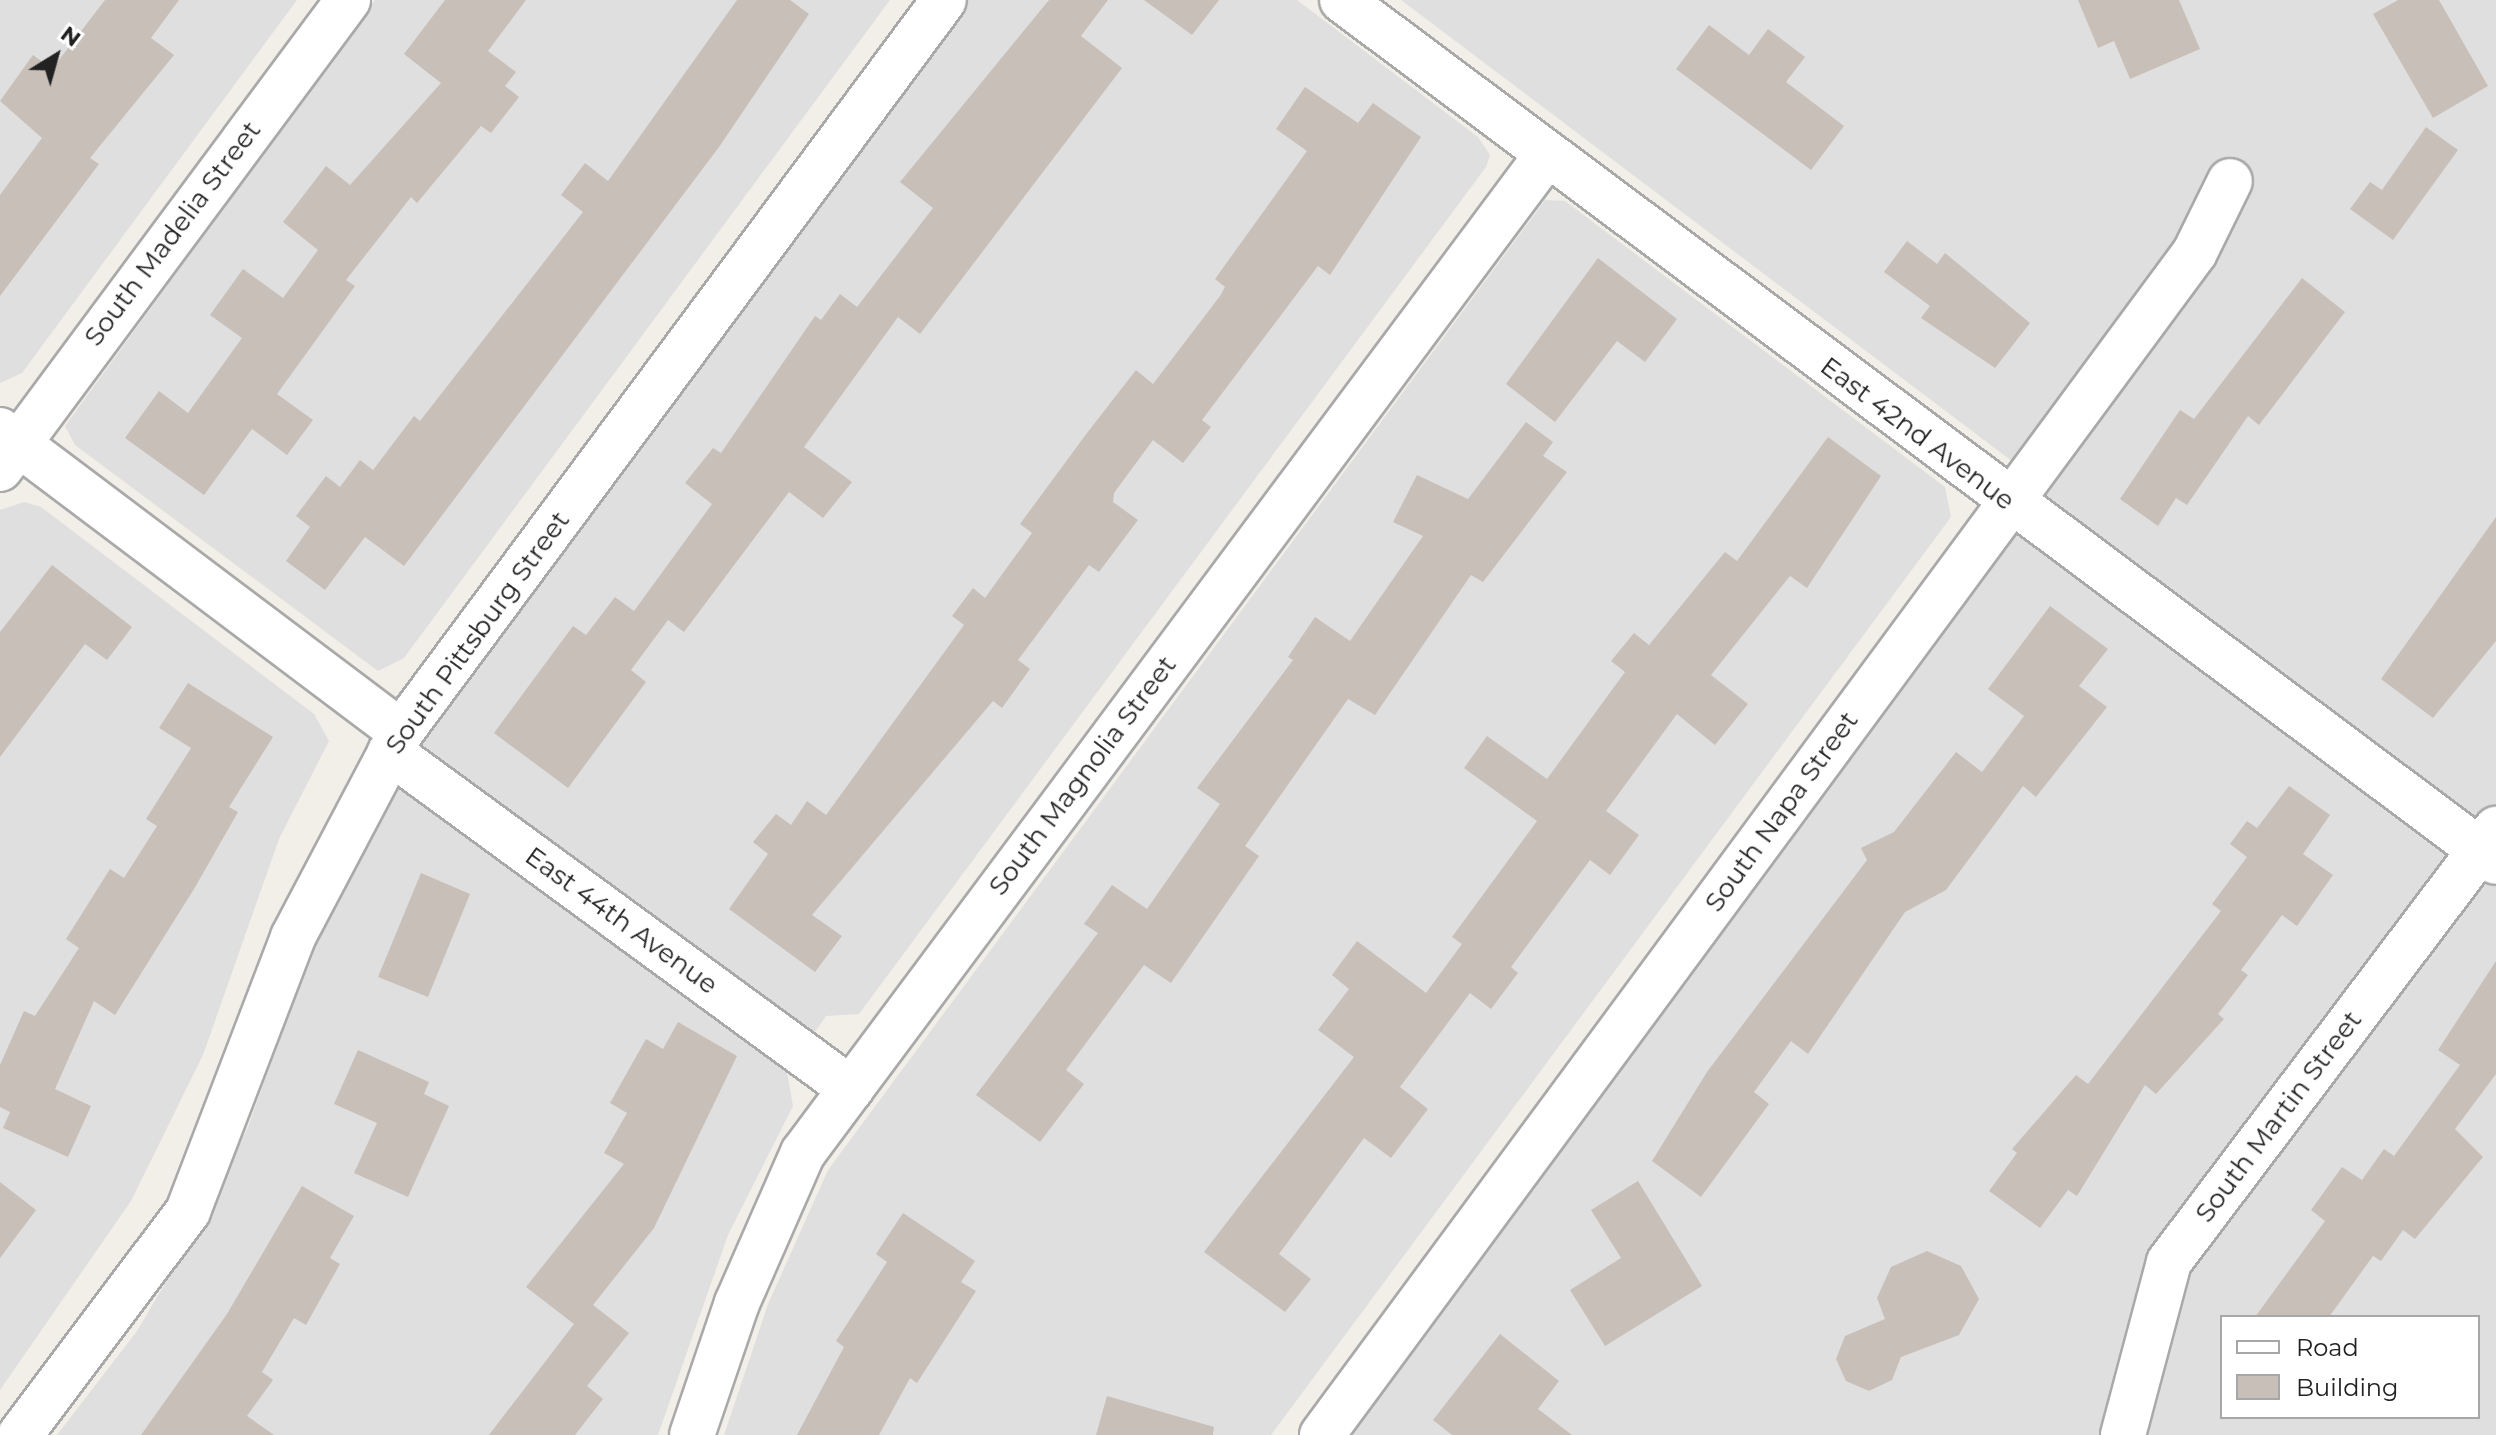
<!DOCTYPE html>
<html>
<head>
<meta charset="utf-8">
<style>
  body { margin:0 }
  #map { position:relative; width:2496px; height:1435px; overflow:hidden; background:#f2efe9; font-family:Montserrat,sans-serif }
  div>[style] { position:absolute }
  .residential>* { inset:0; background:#e0dfdf }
  .building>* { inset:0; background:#c7bfb8 }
  .roads { filter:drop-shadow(2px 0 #a9a9a9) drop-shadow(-2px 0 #a9a9a9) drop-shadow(0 2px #a9a9a9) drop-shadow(0 -2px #a9a9a9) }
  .minor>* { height:44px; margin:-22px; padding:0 22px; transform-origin:22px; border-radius:22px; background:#fff }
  span { translate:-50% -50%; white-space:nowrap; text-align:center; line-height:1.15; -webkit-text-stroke:6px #fff; paint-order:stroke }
  .street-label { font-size:26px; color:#222 }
  .legend { position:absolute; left:2220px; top:1315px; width:260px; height:104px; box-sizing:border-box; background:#fff; border:2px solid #a7a7a7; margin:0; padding:10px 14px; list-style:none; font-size:24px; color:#222 }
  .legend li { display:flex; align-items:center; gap:16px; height:40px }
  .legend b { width:40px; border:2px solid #a7a7a7 }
  .north { position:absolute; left:16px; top:16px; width:80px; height:80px; -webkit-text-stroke:6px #fff; paint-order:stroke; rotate:37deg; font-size:22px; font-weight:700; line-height:32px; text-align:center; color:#222 }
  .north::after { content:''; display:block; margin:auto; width:28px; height:36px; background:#222; clip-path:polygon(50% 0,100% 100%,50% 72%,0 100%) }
</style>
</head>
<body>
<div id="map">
  <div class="residential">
    <div style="clip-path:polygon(0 0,297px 0,22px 373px,0 383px)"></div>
    <div style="clip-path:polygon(375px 0,890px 0,404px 658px,378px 671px,75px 445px,65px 426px)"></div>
    <div style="clip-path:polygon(967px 0,1297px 0,1478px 137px,1490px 155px,1486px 167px,859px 1014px,826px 1016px,787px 1072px,793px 1106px,728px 1235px,658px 1435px,57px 1435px,137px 1331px,206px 1214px,248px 1127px,314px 944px,379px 803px,423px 732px)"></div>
    <div style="clip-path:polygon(evenodd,1401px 0,2496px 0,2496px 1435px,1348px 1435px,2049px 489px,1401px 0,2222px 1317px,2478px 1317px,2478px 1417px,2222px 1417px,2222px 1317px)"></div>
    <div style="clip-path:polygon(1545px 200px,1565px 201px,1945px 487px,1951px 517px,1271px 1435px,724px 1435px,768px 1304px,828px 1170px)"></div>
    <div style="clip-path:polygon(24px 502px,41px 507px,314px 714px,329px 741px,279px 839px,203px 1055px,131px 1201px,0 1390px,0 510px)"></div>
  </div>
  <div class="building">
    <div style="clip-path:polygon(105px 0,179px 0,151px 38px,174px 55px,90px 158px,99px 164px,0 296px,0 195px,42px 138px,0 101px,33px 55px,52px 69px)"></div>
    <div style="clip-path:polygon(445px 0,526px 0,488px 51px,516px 72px,505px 86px,519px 97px,491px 133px,481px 126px,417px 203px,411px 197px,346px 280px,355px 286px,277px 394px,313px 420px,287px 455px,252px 429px,204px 495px,125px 438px,159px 391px,188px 413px,242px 338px,210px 315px,243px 269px,283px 298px,318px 250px,283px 222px,326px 166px,350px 185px,441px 83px,404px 54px)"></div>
    <div style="clip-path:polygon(737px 0,790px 0,809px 14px,719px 147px,404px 566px,365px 537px,325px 590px,286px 561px,310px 527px,296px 516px,326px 476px,340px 487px,360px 460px,373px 470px,414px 416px,420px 421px,583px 212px,561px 195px,585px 163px,608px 181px)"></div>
    <div style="clip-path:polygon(1049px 0,1108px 0,1081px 36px,1122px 68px,920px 334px,898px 317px,804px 447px,852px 482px,823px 518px,789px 492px,684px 632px,668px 620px,631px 670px,646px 682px,568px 788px,494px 733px,573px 626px,586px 635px,615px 597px,634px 611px,712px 504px,685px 483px,713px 448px,721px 453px,815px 316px,821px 320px,840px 294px,857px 307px,933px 208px,900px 182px)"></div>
    <div style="clip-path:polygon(1144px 0,1219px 0,1192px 35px)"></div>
    <div style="clip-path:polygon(2078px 0,2179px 0,2200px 49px,2130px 79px,2114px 41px,2098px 48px)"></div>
    <div style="clip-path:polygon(2398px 0,2439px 0,2488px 86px,2433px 118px,2373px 14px)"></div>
    <div style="clip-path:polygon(1709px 25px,1749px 55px,1768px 29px,1805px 57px,1786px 82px,1844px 126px,1811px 170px,1676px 69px)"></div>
    <div style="clip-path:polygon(1305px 87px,1358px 123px,1373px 103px,1421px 137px,1330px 275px,1318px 266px,1202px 420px,1211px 427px,1183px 463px,1153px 440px,1114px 493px,1113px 502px,1138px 520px,1099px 572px,1089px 565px,1018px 660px,1030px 669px,1002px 708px,993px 701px,812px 915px,842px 936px,815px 972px,729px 909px,768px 854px,753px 842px,776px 814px,791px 825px,807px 801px,826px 815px,964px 625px,952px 616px,973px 588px,985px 598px,1032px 533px,1020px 524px,1087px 433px,1136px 370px,1153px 384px,1220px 296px,1225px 287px,1215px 279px,1307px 151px,1276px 129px)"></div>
    <div style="clip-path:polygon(2426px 127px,2458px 150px,2393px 240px,2350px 209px,2370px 182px,2382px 190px)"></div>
    <div style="clip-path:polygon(1907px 241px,1937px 264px,1945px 253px,2030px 323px,1995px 368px,1921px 318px,1930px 306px,1884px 272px)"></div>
    <div style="clip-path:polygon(1598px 258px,1677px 319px,1645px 362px,1617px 341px,1555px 422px,1506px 384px)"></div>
    <div style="clip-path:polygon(2302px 278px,2345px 312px,2259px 425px,2248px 416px,2187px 505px,2176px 498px,2158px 526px,2120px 499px,2180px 410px,2194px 419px)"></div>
    <div style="clip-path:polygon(1526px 422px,1553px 442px,1543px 456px,1567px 472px,1483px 582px,1471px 575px,1375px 715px,1348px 699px,1245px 846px,1259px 856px,1171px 983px,1144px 965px,1066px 1070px,1084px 1084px,1040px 1142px,976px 1095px,1098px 933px,1084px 924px,1112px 885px,1147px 909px,1220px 804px,1197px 788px,1293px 660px,1288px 657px,1315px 617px,1350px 641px,1423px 536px,1393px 522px,1417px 475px,1468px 499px)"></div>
    <div style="clip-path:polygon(1828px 437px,1881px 476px,1807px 588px,1790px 576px,1711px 675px,1748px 704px,1715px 745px,1677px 714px,1606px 811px,1639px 835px,1610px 875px,1590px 860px,1511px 967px,1518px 973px,1491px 1009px,1470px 993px,1400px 1087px,1428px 1109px,1391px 1158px,1364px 1138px,1279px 1254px,1311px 1279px,1285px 1312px,1204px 1252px,1354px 1057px,1318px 1030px,1349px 989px,1332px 975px,1357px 941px,1426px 993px,1462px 944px,1452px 937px,1537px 821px,1464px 768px,1487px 736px,1547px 779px,1625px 672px,1611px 661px,1634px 633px,1649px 645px,1725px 552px,1737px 561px)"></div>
    <div style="clip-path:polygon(2496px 517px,2496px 641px,2433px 718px,2381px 679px)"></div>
    <div style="clip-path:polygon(52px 565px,132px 627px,107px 660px,85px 644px,0 757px,0 632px)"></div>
    <div style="clip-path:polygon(2050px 606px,2108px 649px,2079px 686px,2107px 707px,2036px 797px,2023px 786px,1946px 890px,1905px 912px,1808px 1054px,1791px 1041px,1754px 1092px,1769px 1104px,1701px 1197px,1652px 1161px,1707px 1072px,1867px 860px,1861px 848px,1894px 832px,1956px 752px,1982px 772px,2024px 716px,1988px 689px)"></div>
    <div style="clip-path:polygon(188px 683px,273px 737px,229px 807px,238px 812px,194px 889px,115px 1015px,94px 1001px,55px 1089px,91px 1106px,68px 1157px,3px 1128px,10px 1112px,0 1107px,0 1065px,24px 1011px,35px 1016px,79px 948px,66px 939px,110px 869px,124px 878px,157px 826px,146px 819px,191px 748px,159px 728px)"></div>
    <div style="clip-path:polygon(2289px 786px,2330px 815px,2303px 854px,2333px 875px,2297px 926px,2282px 915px,2241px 970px,2248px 975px,2218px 1014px,2224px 1019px,2156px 1094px,2145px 1085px,2077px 1196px,2068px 1190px,2040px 1228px,1989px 1191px,2017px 1153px,2012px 1149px,2076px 1075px,2088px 1084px,2221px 911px,2212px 904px,2247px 857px,2230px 844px,2247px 821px,2257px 828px)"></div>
    <div style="clip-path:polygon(421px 873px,470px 894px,428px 997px,378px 977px)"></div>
    <div style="clip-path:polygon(2496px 961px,2496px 1074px,2455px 1129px,2483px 1157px,2415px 1239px,2403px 1230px,2381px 1261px,2373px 1256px,2329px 1317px,2255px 1317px,2325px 1221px,2311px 1210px,2342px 1167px,2362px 1180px,2384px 1149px,2394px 1156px,2460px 1065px,2438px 1050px)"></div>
    <div style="clip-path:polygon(678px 1022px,737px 1056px,654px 1228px,593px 1305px,629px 1333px,587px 1386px,603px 1399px,575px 1435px,489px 1435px,574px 1324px,526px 1287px,624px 1164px,604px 1153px,627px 1113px,610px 1103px,646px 1039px,663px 1049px)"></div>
    <div style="clip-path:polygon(358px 1050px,429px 1082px,424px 1094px,449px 1106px,408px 1197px,354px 1173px,377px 1123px,334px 1104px)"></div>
    <div style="clip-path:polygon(1638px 1181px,1702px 1286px,1605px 1346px,1570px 1290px,1621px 1258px,1591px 1210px)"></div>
    <div style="clip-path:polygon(0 1182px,36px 1210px,0 1258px)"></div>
    <div style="clip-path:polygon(302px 1186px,354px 1216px,330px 1258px,340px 1264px,306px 1325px,294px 1318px,262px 1372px,273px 1380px,247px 1416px,274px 1435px,141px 1435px,227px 1314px)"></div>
    <div style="clip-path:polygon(903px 1213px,975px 1261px,961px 1282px,976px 1291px,917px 1383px,910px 1378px,879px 1435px,797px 1435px,844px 1347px,836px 1341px,887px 1262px,876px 1254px)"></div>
    <div style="clip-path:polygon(1927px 1251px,1961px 1266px,1979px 1299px,1959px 1335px,1901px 1357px,1892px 1380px,1869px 1391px,1846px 1381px,1836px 1359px,1845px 1336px,1885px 1319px,1877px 1298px,1891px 1267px)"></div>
    <div style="clip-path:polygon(1500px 1334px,1559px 1381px,1538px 1409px,1572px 1435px,1452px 1435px,1433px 1420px)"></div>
    <div style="clip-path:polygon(1107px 1396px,1214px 1427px,1213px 1435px,1096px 1435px)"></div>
  </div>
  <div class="roads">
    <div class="minor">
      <div style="left:1342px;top:0;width:1440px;rotate:36.76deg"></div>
      <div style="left:0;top:430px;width:502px;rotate:36.98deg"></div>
      <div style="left:0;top:469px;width:584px;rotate:-53.42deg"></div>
      <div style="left:390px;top:752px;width:571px;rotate:36.17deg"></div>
      <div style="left:20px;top:1435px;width:280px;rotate:-53.1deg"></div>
      <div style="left:188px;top:1211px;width:293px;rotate:-69deg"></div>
      <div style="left:293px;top:937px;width:232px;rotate:-62.2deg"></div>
      <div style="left:401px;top:732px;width:911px;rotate:-53.43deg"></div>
      <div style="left:692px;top:1435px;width:139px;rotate:-71.2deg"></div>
      <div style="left:737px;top:1303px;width:164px;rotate:-66.3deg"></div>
      <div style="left:803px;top:1153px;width:1242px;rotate:-53.31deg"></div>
      <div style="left:1322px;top:1435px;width:1470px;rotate:-53.57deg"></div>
      <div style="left:2195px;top:252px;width:79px;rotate:-63.8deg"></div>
      <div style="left:2123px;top:1435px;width:179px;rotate:-75.1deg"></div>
      <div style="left:2169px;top:1262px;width:543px;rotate:-52.94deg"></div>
    </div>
  </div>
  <div class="street-label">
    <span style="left:173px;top:234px;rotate:-53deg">South Madelia Street</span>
    <span style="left:1917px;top:434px;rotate:37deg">East 42nd Avenue</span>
    <span style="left:478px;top:633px;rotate:-54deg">South Pittsburg Street</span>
    <span style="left:1083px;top:776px;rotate:-53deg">South Magnolia Street</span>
    <span style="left:1782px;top:812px;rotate:-54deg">South Napa Street</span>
    <span style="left:621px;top:921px;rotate:36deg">East 44th Avenue</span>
    <span style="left:2279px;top:1117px;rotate:-53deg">South Martin Street</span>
  </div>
  <ul class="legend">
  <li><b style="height:10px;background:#fff"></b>Road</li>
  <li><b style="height:22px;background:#c7bfb8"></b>Building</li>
  </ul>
  <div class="north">N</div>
</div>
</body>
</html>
